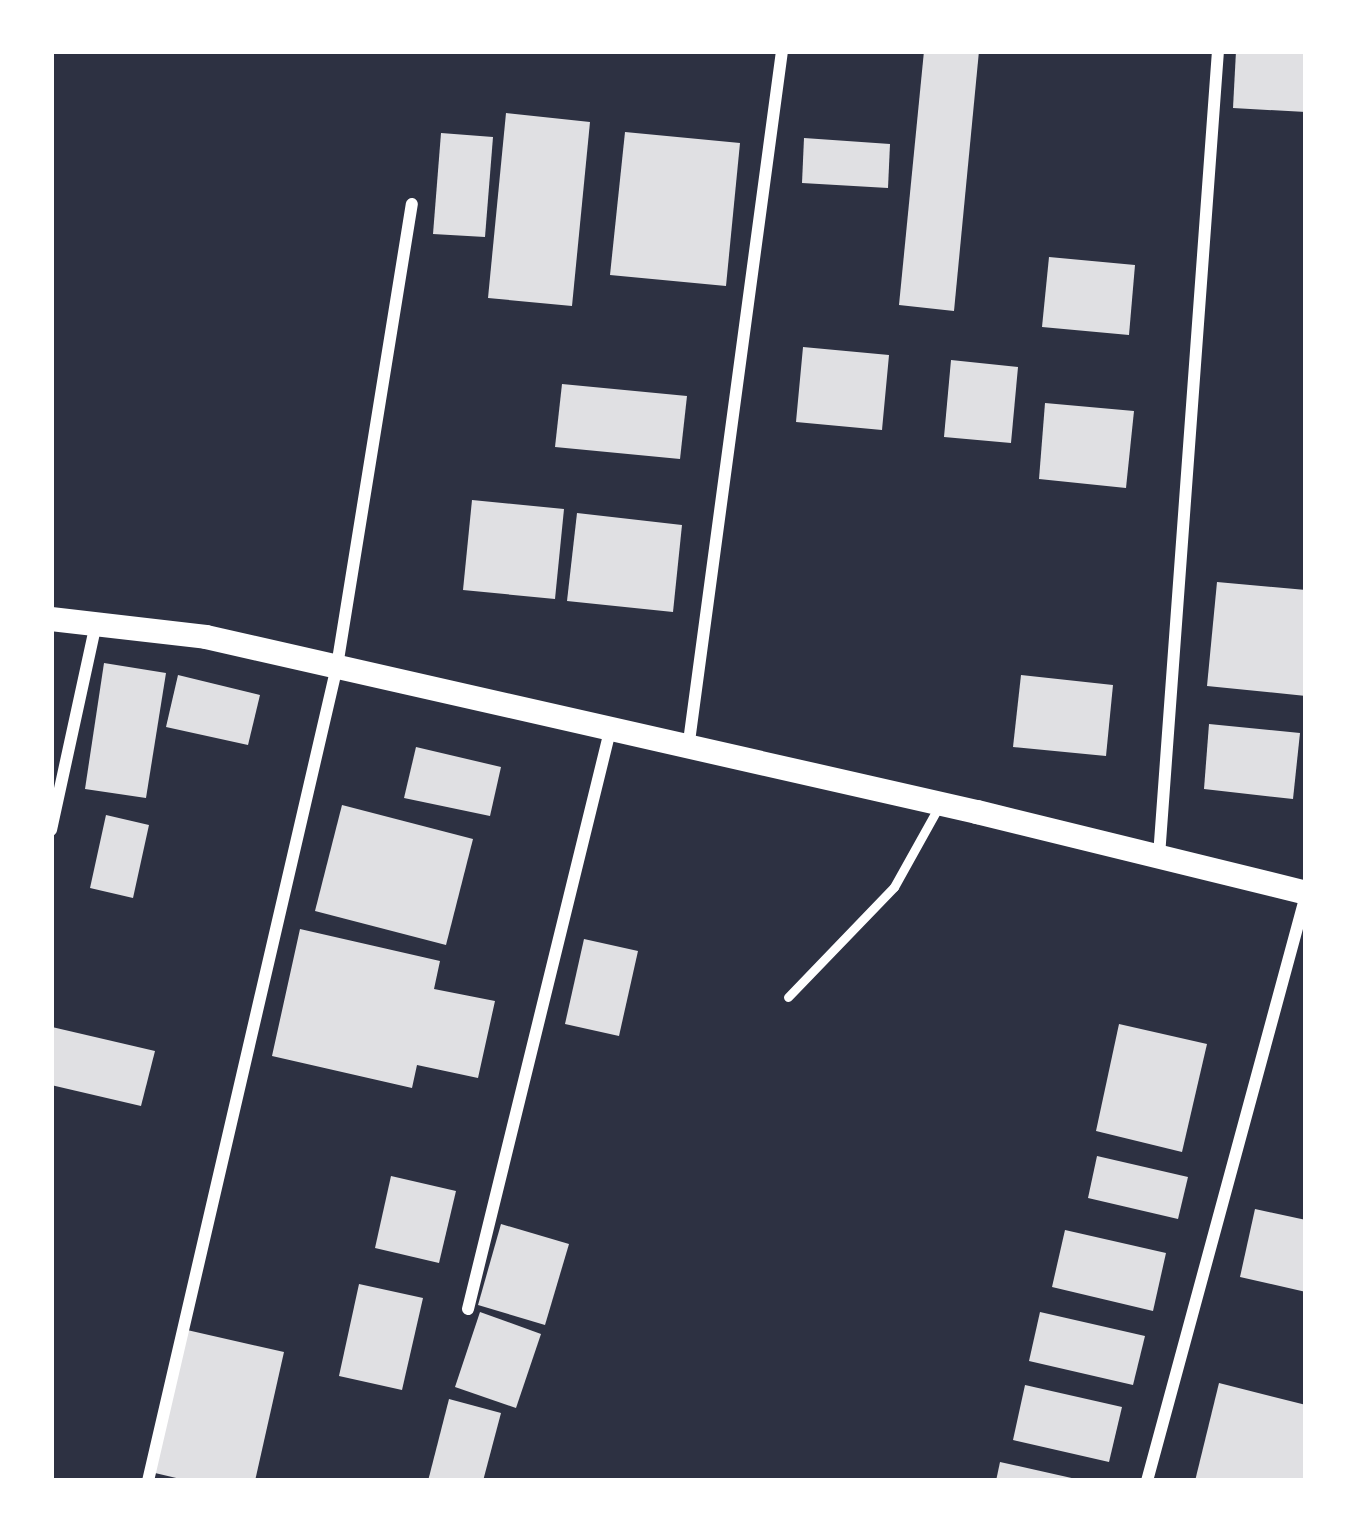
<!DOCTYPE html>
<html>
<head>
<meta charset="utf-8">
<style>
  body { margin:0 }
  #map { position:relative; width:1357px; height:1532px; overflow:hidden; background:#2d3142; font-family:"Times New Roman",serif }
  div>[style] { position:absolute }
  .building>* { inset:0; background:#e0e0e3 }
  .service>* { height:9px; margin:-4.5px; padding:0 4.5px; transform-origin:4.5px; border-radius:4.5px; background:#fff }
  .minor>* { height:12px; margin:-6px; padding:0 6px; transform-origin:6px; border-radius:6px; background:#fff }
  .secondary>* { height:24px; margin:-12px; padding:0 12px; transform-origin:12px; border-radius:12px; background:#fff }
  span { translate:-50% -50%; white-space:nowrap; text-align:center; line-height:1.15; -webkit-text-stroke:9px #fff; paint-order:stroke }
  .frame { position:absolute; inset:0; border:54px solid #fff; pointer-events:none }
</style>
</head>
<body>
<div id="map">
  <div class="building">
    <div style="clip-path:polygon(924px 51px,979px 51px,954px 311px,899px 305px)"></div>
    <div style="clip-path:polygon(1236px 51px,1306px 51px,1306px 112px,1233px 108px)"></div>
    <div style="clip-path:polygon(506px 113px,590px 122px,572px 306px,488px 298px)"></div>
    <div style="clip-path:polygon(625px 132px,740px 143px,726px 286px,610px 275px)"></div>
    <div style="clip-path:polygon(441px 133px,493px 137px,485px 237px,433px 234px)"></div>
    <div style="clip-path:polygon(804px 138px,890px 144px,888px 188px,802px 183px)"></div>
    <div style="clip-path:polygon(1049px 257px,1135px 265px,1129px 335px,1042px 327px)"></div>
    <div style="clip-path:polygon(803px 347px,889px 355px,882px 430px,796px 422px)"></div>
    <div style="clip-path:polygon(951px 360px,1018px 367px,1011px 443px,944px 437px)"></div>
    <div style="clip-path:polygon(562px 384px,687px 396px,680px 459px,555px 447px)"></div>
    <div style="clip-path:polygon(1045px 403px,1134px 411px,1126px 488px,1039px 479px)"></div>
    <div style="clip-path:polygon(472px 500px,564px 509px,555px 599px,463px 590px)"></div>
    <div style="clip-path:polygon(577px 513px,682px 525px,673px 612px,567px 601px)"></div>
    <div style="clip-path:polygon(1217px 582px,1306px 590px,1306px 696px,1207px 686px)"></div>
    <div style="clip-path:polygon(104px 663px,166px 673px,146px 798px,85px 789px)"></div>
    <div style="clip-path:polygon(178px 675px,260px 695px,248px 745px,166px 727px)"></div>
    <div style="clip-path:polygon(1021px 675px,1113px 685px,1106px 756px,1013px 747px)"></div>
    <div style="clip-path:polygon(1209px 724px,1300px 733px,1293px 799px,1204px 789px)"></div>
    <div style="clip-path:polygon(416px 747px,501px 767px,490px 816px,404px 798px)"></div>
    <div style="clip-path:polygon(342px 805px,473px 839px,446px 945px,315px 911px)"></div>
    <div style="clip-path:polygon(106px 815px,149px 825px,133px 898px,90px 888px)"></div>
    <div style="clip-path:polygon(300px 929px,440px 961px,434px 989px,495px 1001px,478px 1078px,417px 1065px,412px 1088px,272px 1056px)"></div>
    <div style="clip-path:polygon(584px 939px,638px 951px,619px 1036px,565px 1024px)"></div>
    <div style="clip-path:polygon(1119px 1024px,1207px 1044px,1182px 1152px,1096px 1131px)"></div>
    <div style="clip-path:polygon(52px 1027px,155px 1051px,141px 1106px,51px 1085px)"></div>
    <div style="clip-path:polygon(1097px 1156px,1188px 1177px,1178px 1219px,1088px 1198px)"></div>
    <div style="clip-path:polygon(391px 1176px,456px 1191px,439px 1263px,375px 1248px)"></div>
    <div style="clip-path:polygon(1255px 1209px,1306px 1220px,1306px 1292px,1240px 1277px)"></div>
    <div style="clip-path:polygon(501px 1224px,569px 1244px,545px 1325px,478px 1305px)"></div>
    <div style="clip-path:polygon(1065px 1230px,1166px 1253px,1153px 1311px,1052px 1287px)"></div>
    <div style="clip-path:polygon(359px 1284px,423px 1298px,402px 1390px,339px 1376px)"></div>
    <div style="clip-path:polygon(480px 1312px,541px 1334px,516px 1408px,455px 1387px)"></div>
    <div style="clip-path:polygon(1040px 1312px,1145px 1336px,1133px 1385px,1029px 1361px)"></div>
    <div style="clip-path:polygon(187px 1330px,284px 1352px,255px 1481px,189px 1481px,155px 1473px)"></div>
    <div style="clip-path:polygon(1219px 1383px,1306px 1405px,1306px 1481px,1195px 1481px)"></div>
    <div style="clip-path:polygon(1025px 1385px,1122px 1407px,1109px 1462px,1013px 1440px)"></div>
    <div style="clip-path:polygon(449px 1399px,501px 1413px,483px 1481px,428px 1481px)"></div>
    <div style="clip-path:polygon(1000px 1462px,1076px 1479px,1076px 1481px,996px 1481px)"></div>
  </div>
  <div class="service">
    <div style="left:788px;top:997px;width:153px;rotate:-46.1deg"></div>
    <div style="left:894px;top:887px;width:90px;rotate:-60.9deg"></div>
  </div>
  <div class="minor">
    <div style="left:688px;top:749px;width:704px;rotate:-82.33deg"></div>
    <div style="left:51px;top:830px;width:211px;rotate:-77.7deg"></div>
    <div style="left:1159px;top:856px;width:807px;rotate:-85.81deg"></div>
    <div style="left:468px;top:1309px;width:595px;rotate:-76.2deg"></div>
    <div style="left:148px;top:1481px;width:837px;rotate:-76.94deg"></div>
    <div style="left:337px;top:666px;width:468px;rotate:-80.8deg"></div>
    <div style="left:1147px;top:1481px;width:607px;rotate:-74.82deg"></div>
  </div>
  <div class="secondary">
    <div style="left:51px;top:619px;width:156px;rotate:6.6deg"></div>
    <div style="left:206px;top:637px;width:791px;rotate:12.79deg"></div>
    <div style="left:977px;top:812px;width:339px;rotate:13.8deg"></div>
  </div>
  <div class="frame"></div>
</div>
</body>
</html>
